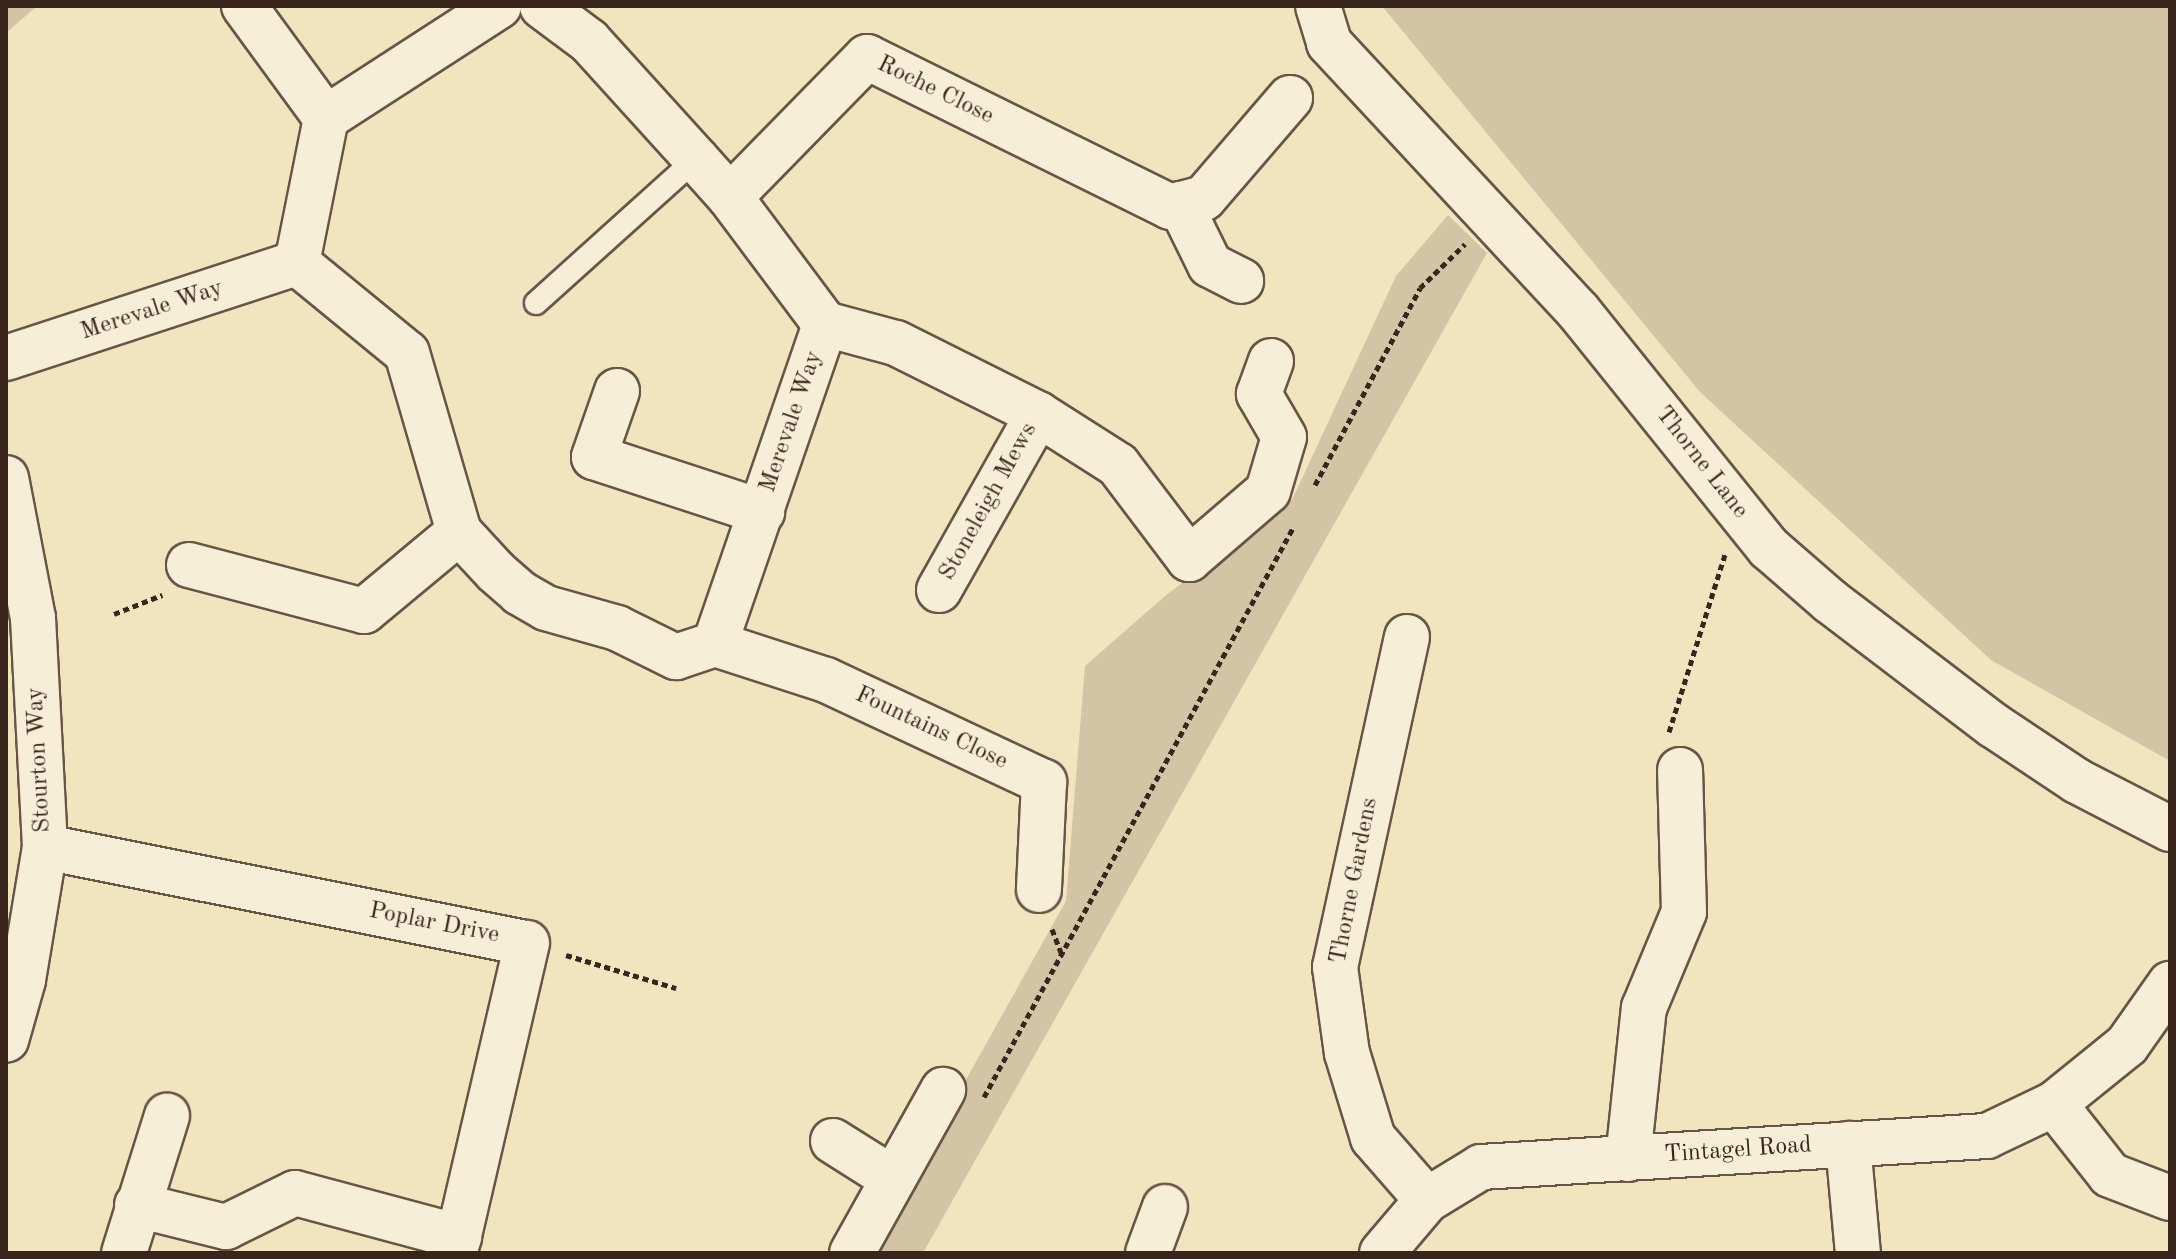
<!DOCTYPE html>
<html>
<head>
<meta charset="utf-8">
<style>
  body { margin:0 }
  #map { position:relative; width:2176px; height:1259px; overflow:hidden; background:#f1e5c0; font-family:"Old Standard TT",serif }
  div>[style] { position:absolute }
  .green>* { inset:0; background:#d2c4a4 }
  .path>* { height:5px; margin-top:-2.5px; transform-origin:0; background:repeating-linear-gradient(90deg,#3a251d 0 6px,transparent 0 10px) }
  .roads { filter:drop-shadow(2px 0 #685546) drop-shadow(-2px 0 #685546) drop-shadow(0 2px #685546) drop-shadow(0 -2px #685546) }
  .lane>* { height:22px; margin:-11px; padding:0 11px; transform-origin:11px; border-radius:11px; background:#f6eed6 }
  .street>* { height:44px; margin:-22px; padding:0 22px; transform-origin:22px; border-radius:22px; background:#f6eed6 }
  .secondary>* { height:44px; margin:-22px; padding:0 22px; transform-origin:22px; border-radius:22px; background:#f6eed6 }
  span { translate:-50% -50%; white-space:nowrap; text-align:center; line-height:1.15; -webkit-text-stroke:8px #f6eed6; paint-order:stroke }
  .street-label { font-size:24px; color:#3a251d }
  .frame { position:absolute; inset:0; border:8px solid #3a251d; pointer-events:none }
</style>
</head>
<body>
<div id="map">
  <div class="green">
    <div style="clip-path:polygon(6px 6px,37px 6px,6px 33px)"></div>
    <div style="clip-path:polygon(1382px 6px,2170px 6px,2170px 761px,1991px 660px,1700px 392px)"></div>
    <div style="clip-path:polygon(1448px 215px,1487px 253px,923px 1253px,869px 1253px,1066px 901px,1085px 666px,1165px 596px,1292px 500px,1396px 276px)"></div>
  </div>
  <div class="path">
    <div style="left:1315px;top:485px;width:223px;rotate:-61.9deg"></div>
    <div style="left:1420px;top:288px;width:63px;rotate:-44.4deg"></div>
    <div style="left:114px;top:614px;width:52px;rotate:-21.6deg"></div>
    <div style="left:1669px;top:732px;width:187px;rotate:-72.5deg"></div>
    <div style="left:1052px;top:929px;width:26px;rotate:69deg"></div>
    <div style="left:566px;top:955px;width:115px;rotate:16.7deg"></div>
    <div style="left:984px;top:1097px;width:650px;rotate:-61.5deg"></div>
  </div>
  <div class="roads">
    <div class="lane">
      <div style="left:536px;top:303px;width:215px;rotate:-42deg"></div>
    </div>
    <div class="street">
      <div style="left:244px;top:6px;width:139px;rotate:53.8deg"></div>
      <div style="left:499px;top:6px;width:206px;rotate:147.1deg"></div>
      <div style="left:326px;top:118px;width:148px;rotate:101.3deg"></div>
      <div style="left:297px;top:263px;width:142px;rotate:39.3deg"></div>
      <div style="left:407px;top:353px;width:186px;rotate:73.8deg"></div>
      <div style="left:459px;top:532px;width:54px;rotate:47.2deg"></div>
      <div style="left:496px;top:572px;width:32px;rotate:41deg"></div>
      <div style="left:520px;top:593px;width:30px;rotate:30deg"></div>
      <div style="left:546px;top:608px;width:74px;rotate:15.7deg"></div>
      <div style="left:617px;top:628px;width:66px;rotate:26.2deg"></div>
      <div style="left:676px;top:657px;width:41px;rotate:-18.4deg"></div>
      <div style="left:715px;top:644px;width:338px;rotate:-71deg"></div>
      <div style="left:542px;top:6px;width:59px;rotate:36.7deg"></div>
      <div style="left:589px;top:41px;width:159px;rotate:47.8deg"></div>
      <div style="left:696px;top:159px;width:51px;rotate:48.2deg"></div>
      <div style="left:730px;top:197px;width:159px;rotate:53.2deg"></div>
      <div style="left:730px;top:197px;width:196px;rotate:-45.6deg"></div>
      <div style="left:867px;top:57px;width:338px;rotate:26.3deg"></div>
      <div style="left:1170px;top:207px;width:35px;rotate:-15deg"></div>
      <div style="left:1204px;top:198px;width:132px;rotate:-49.3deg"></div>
      <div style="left:1180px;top:204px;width:68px;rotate:63.8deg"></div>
      <div style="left:1210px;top:265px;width:35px;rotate:27deg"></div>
      <div style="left:825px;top:324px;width:73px;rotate:15deg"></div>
      <div style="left:896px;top:343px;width:159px;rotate:26.6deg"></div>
      <div style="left:1038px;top:414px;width:95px;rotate:32.5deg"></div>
      <div style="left:1118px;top:465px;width:118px;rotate:52.9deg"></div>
      <div style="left:1189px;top:559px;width:104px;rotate:-40.7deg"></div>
      <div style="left:1268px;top:491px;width:56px;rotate:-73.5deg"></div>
      <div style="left:1284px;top:437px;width:50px;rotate:-120.2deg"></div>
      <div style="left:1259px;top:394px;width:35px;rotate:-70deg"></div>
      <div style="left:6px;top:358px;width:306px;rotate:-18.1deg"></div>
      <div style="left:617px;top:391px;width:70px;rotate:109.2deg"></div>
      <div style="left:594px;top:457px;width:177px;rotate:18.1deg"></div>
      <div style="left:189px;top:565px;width:181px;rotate:14.7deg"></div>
      <div style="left:364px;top:611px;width:124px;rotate:-39.7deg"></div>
      <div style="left:939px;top:590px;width:202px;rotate:-60.6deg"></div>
      <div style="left:1407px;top:637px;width:338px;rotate:102.3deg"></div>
      <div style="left:1335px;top:967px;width:87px;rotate:82.1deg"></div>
      <div style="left:1347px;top:1053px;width:89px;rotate:73deg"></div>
      <div style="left:1373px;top:1138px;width:82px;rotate:48.9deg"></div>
      <div style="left:715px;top:644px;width:117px;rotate:18deg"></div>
      <div style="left:826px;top:680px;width:241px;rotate:25.1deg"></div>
      <div style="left:1044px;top:782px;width:108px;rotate:92.7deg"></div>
      <div style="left:45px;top:847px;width:491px;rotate:11.3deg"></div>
      <div style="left:527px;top:943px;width:318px;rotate:103.1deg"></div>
      <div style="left:2054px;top:1104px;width:90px;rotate:51.7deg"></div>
      <div style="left:2110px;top:1175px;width:64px;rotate:21deg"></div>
      <div style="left:833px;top:1141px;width:71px;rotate:32.3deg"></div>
      <div style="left:1848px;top:1144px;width:109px;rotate:84.8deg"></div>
      <div style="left:1628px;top:1159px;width:152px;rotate:-84deg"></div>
      <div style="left:1644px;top:1008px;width:104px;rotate:-67.4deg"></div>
      <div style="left:1684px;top:912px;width:142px;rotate:-91.6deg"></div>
      <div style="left:137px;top:1205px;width:92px;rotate:13.9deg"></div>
      <div style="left:226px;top:1227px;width:77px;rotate:-26.2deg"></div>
      <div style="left:295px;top:1193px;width:170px;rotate:15deg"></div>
      <div style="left:124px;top:1253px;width:144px;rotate:-72.6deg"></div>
      <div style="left:852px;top:1253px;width:187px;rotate:-60.8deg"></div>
      <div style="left:1148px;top:1253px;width:49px;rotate:-69.7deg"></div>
      <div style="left:1382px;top:1253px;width:70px;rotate:-49.7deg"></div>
      <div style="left:1427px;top:1200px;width:63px;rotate:-31.4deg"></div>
      <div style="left:1481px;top:1167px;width:507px;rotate:-3.51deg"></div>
      <div style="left:1987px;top:1136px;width:74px;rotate:-25.5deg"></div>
      <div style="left:2054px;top:1104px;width:94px;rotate:-38.9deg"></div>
      <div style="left:2127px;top:1045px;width:75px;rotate:-54.8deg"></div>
    </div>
    <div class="secondary">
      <div style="left:1318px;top:6px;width:39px;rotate:73deg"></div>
      <div style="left:1329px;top:43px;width:367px;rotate:47.1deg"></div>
      <div style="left:1579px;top:312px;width:303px;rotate:51.2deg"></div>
      <div style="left:1769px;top:548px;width:81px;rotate:41deg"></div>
      <div style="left:1830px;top:601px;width:205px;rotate:37.3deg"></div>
      <div style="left:1993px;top:725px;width:101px;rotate:33.7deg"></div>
      <div style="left:2077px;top:781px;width:105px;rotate:27.3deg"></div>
      <div style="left:6px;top:478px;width:143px;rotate:79.1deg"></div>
      <div style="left:33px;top:618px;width:229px;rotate:87deg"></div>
      <div style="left:45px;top:847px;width:135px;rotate:99.4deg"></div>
      <div style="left:23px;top:980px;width:62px;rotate:105.8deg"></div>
    </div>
  </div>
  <div class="street-label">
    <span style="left:935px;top:91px;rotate:26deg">Roche Close</span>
    <span style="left:152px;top:311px;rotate:-18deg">Merevale Way</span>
    <span style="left:792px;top:422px;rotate:-71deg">Merevale Way</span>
    <span style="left:1701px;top:463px;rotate:52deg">Thorne Lane</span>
    <span style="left:989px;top:502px;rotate:-61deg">Stoneleigh Mews</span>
    <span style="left:931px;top:729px;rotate:25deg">Fountains Close</span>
    <span style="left:40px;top:760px;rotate:-93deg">Stourton Way</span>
    <span style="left:1355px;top:881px;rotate:-79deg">Thorne Gardens</span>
    <span style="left:434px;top:924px;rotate:11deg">Poplar Drive</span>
    <span style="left:1738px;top:1151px;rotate:-4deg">Tintagel Road</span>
  </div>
  <div class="frame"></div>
</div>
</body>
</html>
